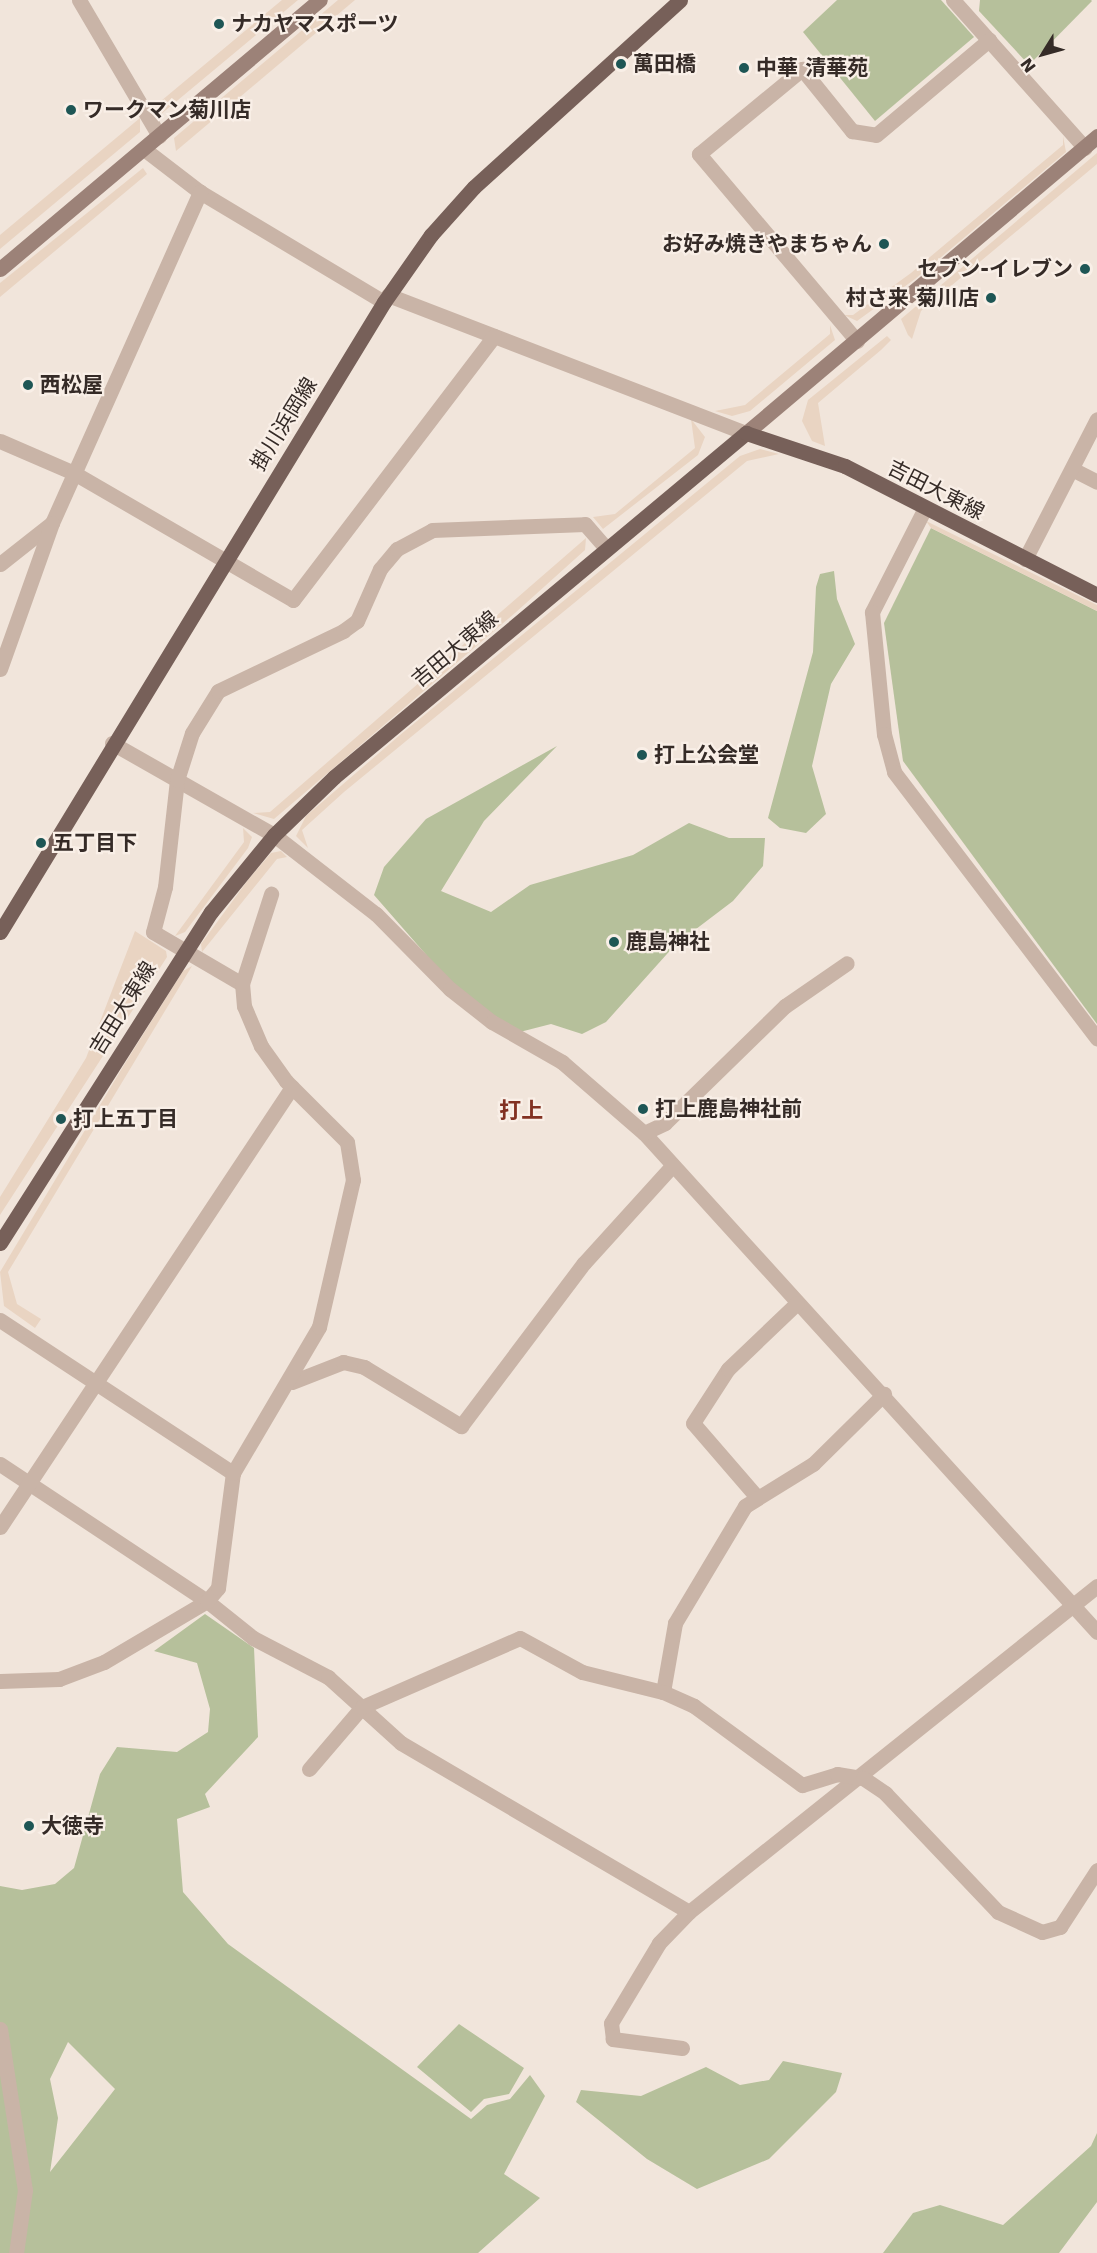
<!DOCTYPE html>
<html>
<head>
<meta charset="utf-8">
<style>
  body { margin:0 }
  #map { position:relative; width:1097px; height:2253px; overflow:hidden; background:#f1e5db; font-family:"DejaVu Sans","Noto Sans JP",sans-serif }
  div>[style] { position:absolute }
  .green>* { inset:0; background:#b6c09b }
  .plaza>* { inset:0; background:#e9d4c2 }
  .street>* { height:15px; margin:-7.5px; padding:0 7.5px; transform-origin:7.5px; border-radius:7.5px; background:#c9b4a7 }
  .secondary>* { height:15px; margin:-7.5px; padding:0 7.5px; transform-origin:7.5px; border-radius:7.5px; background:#9c8278 }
  .primary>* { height:15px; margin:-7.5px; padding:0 7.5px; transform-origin:7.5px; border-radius:7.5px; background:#776059 }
  .dots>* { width:16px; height:16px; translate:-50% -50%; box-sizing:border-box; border:3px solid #f9efe7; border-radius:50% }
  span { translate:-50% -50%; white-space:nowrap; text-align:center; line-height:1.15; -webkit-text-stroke:4.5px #f9efe7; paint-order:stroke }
  .poi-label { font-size:21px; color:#352b27; font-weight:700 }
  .left { translate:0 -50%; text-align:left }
  .right { translate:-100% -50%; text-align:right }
  .street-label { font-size:21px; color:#352b27 }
  .neighbourhood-label { font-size:22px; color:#823122; font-weight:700 }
  .north { position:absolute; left:1013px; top:24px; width:60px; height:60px; -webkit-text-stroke:4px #f9efe7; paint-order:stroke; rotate:233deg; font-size:16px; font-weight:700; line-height:24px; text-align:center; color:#352b27 }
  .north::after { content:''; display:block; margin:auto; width:21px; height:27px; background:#352b27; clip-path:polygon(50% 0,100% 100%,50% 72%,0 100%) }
</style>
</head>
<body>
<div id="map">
  <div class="green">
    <div style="clip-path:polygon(837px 0,941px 0,974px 37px,875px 121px,803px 32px)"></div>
    <div style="clip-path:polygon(980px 0,1091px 0,1092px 1px,1029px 65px,979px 11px)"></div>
    <div style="clip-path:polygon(931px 528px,1097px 611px,1097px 1024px,903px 761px,884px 623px)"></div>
    <div style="clip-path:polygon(834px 571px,837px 599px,855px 644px,831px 684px,812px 766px,826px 814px,806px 833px,780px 828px,768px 818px,813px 652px,816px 587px,820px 574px)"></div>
    <div style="clip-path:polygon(557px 746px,484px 821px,441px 891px,491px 912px,530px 885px,633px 855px,689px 823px,729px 838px,765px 838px,763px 866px,733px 901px,675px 945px,606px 1022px,582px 1034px,551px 1024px,512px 1034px,470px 1005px,374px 895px,384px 867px,426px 819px)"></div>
    <div style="clip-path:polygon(evenodd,205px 1614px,254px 1648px,258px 1737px,205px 1794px,210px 1807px,177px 1819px,183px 1892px,228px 1944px,471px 2119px,487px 2105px,510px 2099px,530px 2075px,545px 2096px,504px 2174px,540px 2198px,478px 2253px,0 2253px,0 1886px,22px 1890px,55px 1884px,74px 1868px,100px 1774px,117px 1747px,177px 1752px,208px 1732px,210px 1709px,197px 1663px,154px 1651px,205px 1614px,68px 2042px,115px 2089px,50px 2172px,58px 2118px,50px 2079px,68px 2042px)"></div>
    <div style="clip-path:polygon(459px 2024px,524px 2068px,509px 2094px,484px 2099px,471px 2112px,417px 2067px)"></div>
    <div style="clip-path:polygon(783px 2061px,842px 2073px,836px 2092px,769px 2159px,697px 2189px,647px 2159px,576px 2102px,581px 2090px,641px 2096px,706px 2067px,740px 2085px,769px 2080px)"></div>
    <div style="clip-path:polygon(1097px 2133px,1097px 2202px,1059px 2253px,883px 2253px,913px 2213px,940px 2205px,1003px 2225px,1091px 2146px)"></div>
  </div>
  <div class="plaza">
    <div style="clip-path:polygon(282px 0,298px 0,160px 115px,152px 113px,147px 104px,155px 106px)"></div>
    <div style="clip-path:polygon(338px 0,355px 0,176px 151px,174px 138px)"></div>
    <div style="clip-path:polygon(140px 118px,140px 132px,0 249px,0 235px)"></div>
    <div style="clip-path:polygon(1063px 136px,1066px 152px,915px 279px,857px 321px,844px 315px,853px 315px,911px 273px,1063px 145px)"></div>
    <div style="clip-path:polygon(1097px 153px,1097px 164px,921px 311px,912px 339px,908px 335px,901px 319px)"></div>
    <div style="clip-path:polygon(143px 168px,147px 174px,0 297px,0 283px)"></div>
    <div style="clip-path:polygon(830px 325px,835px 340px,750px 411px,732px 416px,715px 411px,745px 405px,830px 334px)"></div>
    <div style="clip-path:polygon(887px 336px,891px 340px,881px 350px,818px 403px,825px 446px,812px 441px,802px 421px,808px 400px)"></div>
    <div style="clip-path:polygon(691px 419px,705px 437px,698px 455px,603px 529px,593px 517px,615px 514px,695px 448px)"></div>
    <div style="clip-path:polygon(760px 449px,779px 454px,747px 461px,344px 792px,302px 830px,308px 848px,296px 836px,306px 816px,400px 735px,740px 456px)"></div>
    <div style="clip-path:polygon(926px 521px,1097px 605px,1097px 611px,931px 528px)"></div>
    <div style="clip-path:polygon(586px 538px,585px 550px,515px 613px,274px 819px,253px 813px,270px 812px)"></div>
    <div style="clip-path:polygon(243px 828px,252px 837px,248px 848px,185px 932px,175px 936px,244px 842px)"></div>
    <div style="clip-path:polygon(281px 851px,287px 857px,277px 859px,202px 952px,201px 944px,248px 880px,271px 853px)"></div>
    <div style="clip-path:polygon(135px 931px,166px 951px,167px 957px,0 1215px,0 1197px,86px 1058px)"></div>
    <div style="clip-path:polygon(192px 966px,8px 1272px,17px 1304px,41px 1319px,35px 1328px,4px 1306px,0 1272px,124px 1065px,183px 971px)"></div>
  </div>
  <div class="street">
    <div style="left:79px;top:0;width:158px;rotate:59.5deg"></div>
    <div style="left:953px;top:0;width:198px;rotate:48.3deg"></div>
    <div style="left:144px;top:149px;width:71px;rotate:37.5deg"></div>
    <div style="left:200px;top:192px;width:214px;rotate:30.9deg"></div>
    <div style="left:388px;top:295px;width:384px;rotate:21.1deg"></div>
    <div style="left:857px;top:341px;width:245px;rotate:-130.2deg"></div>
    <div style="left:699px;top:154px;width:134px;rotate:-39.5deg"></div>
    <div style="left:802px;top:69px;width:80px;rotate:51.1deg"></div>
    <div style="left:852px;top:131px;width:24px;rotate:9deg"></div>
    <div style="left:876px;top:135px;width:148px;rotate:-40.1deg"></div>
    <div style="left:0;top:441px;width:81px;rotate:23.4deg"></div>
    <div style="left:74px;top:473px;width:253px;rotate:30.1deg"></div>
    <div style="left:293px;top:600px;width:332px;rotate:-52.7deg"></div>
    <div style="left:1072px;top:469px;width:28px;rotate:27deg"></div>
    <div style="left:925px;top:508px;width:117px;rotate:117deg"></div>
    <div style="left:872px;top:612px;width:123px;rotate:84.4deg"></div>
    <div style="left:884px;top:734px;width:39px;rotate:75deg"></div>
    <div style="left:894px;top:772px;width:335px;rotate:52.7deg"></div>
    <div style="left:1025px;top:559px;width:157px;rotate:-62.8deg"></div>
    <div style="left:0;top:564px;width:66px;rotate:-38.3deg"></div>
    <div style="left:52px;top:523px;width:363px;rotate:-65.9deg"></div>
    <div style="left:0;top:669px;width:155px;rotate:-70.4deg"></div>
    <div style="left:112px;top:743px;width:186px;rotate:29.6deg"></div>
    <div style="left:274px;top:835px;width:129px;rotate:37.8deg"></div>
    <div style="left:376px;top:914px;width:105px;rotate:45.4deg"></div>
    <div style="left:450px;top:989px;width:53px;rotate:38.2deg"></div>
    <div style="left:492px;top:1022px;width:81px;rotate:29.7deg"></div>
    <div style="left:562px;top:1062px;width:108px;rotate:40.9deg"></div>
    <div style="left:644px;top:1133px;width:674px;rotate:47.77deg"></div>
    <div style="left:242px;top:984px;width:103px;rotate:-149.7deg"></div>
    <div style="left:153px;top:932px;width:47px;rotate:-75.1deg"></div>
    <div style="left:165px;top:887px;width:108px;rotate:-83.6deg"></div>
    <div style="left:177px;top:780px;width:49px;rotate:-72.3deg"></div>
    <div style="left:192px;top:733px;width:49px;rotate:-58.2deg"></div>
    <div style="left:218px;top:691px;width:139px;rotate:-25.6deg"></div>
    <div style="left:343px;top:631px;width:17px;rotate:-36deg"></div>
    <div style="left:357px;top:621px;width:57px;rotate:-66.1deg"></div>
    <div style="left:380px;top:569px;width:26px;rotate:-50deg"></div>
    <div style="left:397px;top:549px;width:40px;rotate:-28deg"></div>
    <div style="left:432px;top:530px;width:153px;rotate:-2.2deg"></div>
    <div style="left:585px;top:524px;width:33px;rotate:49deg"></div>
    <div style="left:644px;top:1133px;width:23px;rotate:-25deg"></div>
    <div style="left:665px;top:1123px;width:168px;rotate:-44.3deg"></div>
    <div style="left:785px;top:1006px;width:75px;rotate:-34.7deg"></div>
    <div style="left:0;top:1320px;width:279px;rotate:33.3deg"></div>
    <div style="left:292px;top:1382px;width:55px;rotate:-21.4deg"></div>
    <div style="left:343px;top:1362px;width:22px;rotate:13deg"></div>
    <div style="left:364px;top:1367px;width:114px;rotate:31.3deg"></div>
    <div style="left:461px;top:1426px;width:204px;rotate:-53deg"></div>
    <div style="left:584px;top:1263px;width:132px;rotate:-47.8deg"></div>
    <div style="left:0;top:1464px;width:248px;rotate:33.5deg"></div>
    <div style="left:207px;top:1601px;width:59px;rotate:38.8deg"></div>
    <div style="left:253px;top:1638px;width:85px;rotate:27.5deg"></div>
    <div style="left:328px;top:1677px;width:98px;rotate:42.1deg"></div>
    <div style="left:401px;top:1743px;width:334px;rotate:30.4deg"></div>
    <div style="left:689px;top:1912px;width:522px;rotate:-38.63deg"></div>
    <div style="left:756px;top:1496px;width:96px;rotate:-130.8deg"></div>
    <div style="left:693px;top:1423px;width:64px;rotate:-57.1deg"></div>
    <div style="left:728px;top:1369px;width:95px;rotate:-43.7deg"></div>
    <div style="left:0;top:1527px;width:528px;rotate:-56.43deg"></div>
    <div style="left:0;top:1681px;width:59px;rotate:-1.9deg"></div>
    <div style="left:59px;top:1679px;width:48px;rotate:-20.7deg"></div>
    <div style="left:104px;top:1662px;width:120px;rotate:-30.6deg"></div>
    <div style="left:207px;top:1601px;width:17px;rotate:-50deg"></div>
    <div style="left:218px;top:1588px;width:116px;rotate:-82.6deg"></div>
    <div style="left:233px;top:1473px;width:169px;rotate:-59.5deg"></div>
    <div style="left:319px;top:1327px;width:151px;rotate:-77deg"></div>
    <div style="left:353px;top:1180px;width:38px;rotate:-99deg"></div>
    <div style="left:347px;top:1142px;width:86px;rotate:-135deg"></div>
    <div style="left:286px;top:1081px;width:43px;rotate:-125.5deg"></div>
    <div style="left:261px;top:1046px;width:43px;rotate:-113deg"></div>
    <div style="left:244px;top:1006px;width:22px;rotate:-95deg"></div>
    <div style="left:242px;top:984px;width:95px;rotate:-72.1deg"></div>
    <div style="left:663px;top:1692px;width:70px;rotate:-80.1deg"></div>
    <div style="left:675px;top:1623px;width:136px;rotate:-59.1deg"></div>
    <div style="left:745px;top:1506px;width:80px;rotate:-31.7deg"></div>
    <div style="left:813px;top:1464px;width:100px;rotate:-44.6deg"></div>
    <div style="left:309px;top:1769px;width:82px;rotate:-49.5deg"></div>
    <div style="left:362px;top:1707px;width:172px;rotate:-23.6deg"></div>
    <div style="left:520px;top:1638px;width:71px;rotate:28.7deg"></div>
    <div style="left:582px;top:1672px;width:83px;rotate:13.9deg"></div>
    <div style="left:663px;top:1692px;width:34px;rotate:24deg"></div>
    <div style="left:694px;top:1706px;width:134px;rotate:36.2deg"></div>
    <div style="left:802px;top:1785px;width:37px;rotate:-17deg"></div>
    <div style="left:837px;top:1774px;width:26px;rotate:9deg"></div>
    <div style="left:863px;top:1778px;width:27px;rotate:34deg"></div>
    <div style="left:885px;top:1793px;width:164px;rotate:46.5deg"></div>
    <div style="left:998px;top:1912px;width:48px;rotate:24.4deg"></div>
    <div style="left:1042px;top:1932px;width:19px;rotate:-16deg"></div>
    <div style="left:1060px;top:1927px;width:68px;rotate:-57deg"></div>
    <div style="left:0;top:2029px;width:163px;rotate:81.2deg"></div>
    <div style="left:25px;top:2190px;width:64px;rotate:98.1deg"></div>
    <div style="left:682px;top:2048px;width:70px;rotate:-172.6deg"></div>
    <div style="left:613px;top:2039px;width:16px;rotate:-97deg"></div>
    <div style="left:611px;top:2023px;width:93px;rotate:-59deg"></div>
    <div style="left:659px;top:1943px;width:43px;rotate:-45.9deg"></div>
  </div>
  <div class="secondary">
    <div style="left:0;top:269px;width:418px;rotate:-40.1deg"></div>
    <div style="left:746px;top:433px;width:460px;rotate:-40.2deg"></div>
  </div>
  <div class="primary">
    <div style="left:0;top:932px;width:738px;rotate:-58.64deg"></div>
    <div style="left:384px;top:302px;width:82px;rotate:-55deg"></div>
    <div style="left:431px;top:235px;width:64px;rotate:-48.1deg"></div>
    <div style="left:474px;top:187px;width:278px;rotate:-42.2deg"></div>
    <div style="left:0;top:1243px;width:393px;rotate:-57.5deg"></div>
    <div style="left:211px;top:912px;width:99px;rotate:-50.7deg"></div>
    <div style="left:274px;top:835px;width:83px;rotate:-44deg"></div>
    <div style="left:334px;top:777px;width:537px;rotate:-39.86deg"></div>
    <div style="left:746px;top:433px;width:104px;rotate:18.4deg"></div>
    <div style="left:845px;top:466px;width:283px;rotate:27.1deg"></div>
  </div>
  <div class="dots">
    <div style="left:219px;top:24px;background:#1e5655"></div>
    <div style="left:621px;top:64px;background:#1e5655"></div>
    <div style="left:744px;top:68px;background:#1e5655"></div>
    <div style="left:71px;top:110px;background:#1e5655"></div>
    <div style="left:884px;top:244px;background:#1e5655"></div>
    <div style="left:1085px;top:269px;background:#1e5655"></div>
    <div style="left:991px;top:298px;background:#1e5655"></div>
    <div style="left:28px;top:385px;background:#1e5655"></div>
    <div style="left:642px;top:755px;background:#1e5655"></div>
    <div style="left:41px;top:843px;background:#1e5655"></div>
    <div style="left:614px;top:942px;background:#1e5655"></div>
    <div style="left:643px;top:1109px;background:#1e5655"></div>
    <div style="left:61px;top:1119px;background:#1e5655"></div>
    <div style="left:29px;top:1826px;background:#1e5655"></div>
  </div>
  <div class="poi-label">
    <span class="left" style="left:231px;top:24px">ナカヤマスポーツ</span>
    <span class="left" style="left:633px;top:64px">萬田橋</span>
    <span class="left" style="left:756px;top:68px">中華 清華苑</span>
    <span class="left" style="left:83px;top:110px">ワークマン菊川店</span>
    <span class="right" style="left:872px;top:244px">お好み焼きやまちゃん</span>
    <span class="right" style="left:1073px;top:269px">セブン-イレブン</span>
    <span class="right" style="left:979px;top:298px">村さ来 菊川店</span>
    <span class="left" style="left:40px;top:385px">西松屋</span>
    <span class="left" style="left:654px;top:755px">打上公会堂</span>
    <span class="left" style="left:53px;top:843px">五丁目下</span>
    <span class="left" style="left:626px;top:942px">鹿島神社</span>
    <span class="left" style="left:655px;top:1109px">打上鹿島神社前</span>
    <span class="left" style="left:73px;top:1119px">打上五丁目</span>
    <span class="left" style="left:41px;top:1826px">大徳寺</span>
  </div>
  <div class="street-label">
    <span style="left:284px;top:424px;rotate:-58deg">掛川浜岡線</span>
    <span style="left:936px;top:490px;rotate:27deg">吉田大東線</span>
    <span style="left:455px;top:649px;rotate:-40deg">吉田大東線</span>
    <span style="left:123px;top:1008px;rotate:-58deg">吉田大東線</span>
  </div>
  <div class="neighbourhood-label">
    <span style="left:521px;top:1111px">打上</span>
  </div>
  <div class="north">N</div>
</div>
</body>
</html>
